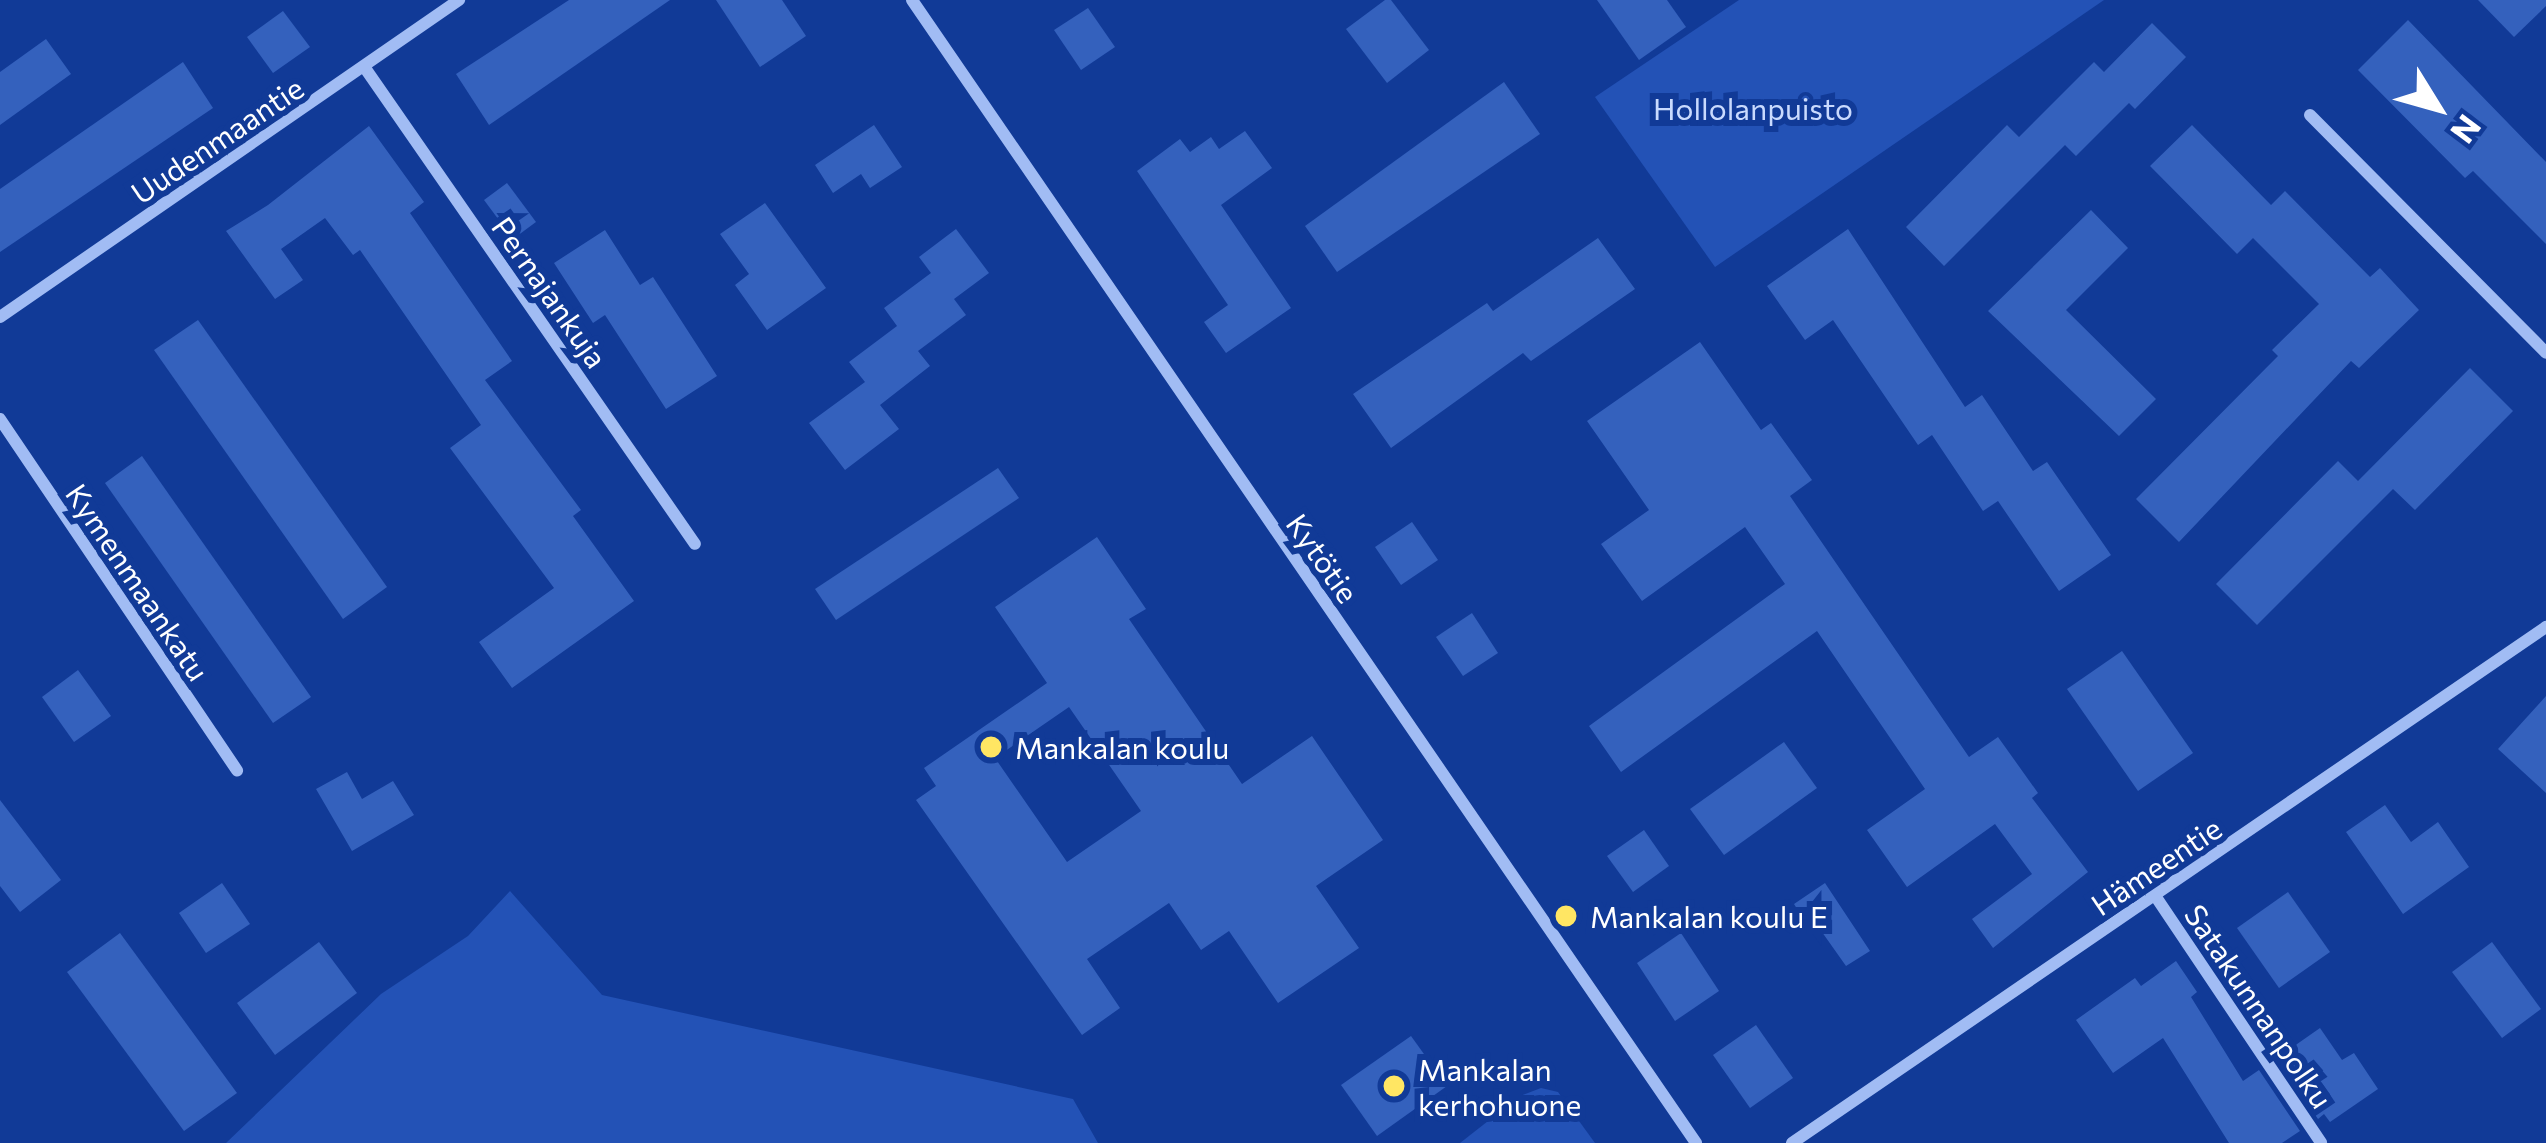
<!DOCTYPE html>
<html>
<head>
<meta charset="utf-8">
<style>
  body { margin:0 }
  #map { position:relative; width:2546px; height:1143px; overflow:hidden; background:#113a97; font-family:Commissioner,sans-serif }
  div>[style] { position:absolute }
  .green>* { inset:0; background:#2352b6 }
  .building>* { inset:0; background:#3461bd }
  .street>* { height:12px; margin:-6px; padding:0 6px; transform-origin:6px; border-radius:6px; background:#a1bcf4 }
  .dots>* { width:33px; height:33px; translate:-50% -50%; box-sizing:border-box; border:6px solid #113a97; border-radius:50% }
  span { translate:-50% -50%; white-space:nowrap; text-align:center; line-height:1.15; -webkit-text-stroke:12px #113a97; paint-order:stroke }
  .park-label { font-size:30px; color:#c9dafe }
  .street-label { font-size:30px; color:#fff }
  .poi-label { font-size:30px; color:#fff }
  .left { translate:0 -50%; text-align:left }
  .north { position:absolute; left:2378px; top:48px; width:120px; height:120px; -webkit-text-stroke:9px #113a97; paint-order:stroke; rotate:127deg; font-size:33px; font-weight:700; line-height:48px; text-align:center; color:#fff }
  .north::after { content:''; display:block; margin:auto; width:42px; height:54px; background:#fff; clip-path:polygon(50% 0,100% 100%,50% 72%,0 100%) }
</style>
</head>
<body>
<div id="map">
  <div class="green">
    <div style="clip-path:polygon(1739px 0,2104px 0,1715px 267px,1595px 97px)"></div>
    <div style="clip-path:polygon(510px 891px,602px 995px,1073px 1099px,1098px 1143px,226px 1143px,381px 994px,468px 936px)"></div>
    <div style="clip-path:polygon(1541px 1088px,1558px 1092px,1595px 1143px,1460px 1143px,1520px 1096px)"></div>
  </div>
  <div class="building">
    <div style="clip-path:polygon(569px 0,670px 0,489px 125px,456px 74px)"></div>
    <div style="clip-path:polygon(716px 0,782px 0,806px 36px,760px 67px)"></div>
    <div style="clip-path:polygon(1385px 0,1391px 0,1429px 50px,1387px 83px,1346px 29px)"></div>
    <div style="clip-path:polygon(1597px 0,1667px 0,1686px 27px,1639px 60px)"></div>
    <div style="clip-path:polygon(2478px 0,2546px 0,2546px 6px,2514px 37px)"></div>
    <div style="clip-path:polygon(1088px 8px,1115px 47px,1081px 70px,1054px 30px)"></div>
    <div style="clip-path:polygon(283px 11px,310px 47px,273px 73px,247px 37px)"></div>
    <div style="clip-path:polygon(2408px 20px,2546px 162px,2546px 244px,2473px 171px,2465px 178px,2358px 70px)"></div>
    <div style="clip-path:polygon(2152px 23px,2186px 57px,2135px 109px,2129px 103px,2076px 156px,2065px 145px,1944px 266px,1906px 227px,2007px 125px,2019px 137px,2094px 62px,2104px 72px)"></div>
    <div style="clip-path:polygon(46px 39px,71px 74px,0 125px,0 72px)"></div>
    <div style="clip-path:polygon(183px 62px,213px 108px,0 252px,0 189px)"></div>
    <div style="clip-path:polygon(1504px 82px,1540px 134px,1337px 272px,1305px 226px)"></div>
    <div style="clip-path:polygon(874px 125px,902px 167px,870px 188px,861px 174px,833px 193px,815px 165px)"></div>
    <div style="clip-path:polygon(2192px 125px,2271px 205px,2285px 191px,2370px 277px,2380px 268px,2419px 310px,2359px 368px,2351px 361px,2179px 542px,2136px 499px,2278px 356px,2272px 350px,2319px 304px,2253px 238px,2237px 254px,2150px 166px)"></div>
    <div style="clip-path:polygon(369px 126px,424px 202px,410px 213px,512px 361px,485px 380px,581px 510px,573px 516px,634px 601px,512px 688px,479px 642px,554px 588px,450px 448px,481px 425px,360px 250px,353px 255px,325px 218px,281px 249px,303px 280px,275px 299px,226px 231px,268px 205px)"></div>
    <div style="clip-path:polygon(1245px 131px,1272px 168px,1221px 205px,1291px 308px,1226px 353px,1204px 322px,1228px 305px,1137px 171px,1180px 139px,1190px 152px,1211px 137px,1219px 149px)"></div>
    <div style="clip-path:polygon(507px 183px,536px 222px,513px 239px,484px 200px)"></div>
    <div style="clip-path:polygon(765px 203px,826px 288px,767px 330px,735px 285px,749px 274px,720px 234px)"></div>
    <div style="clip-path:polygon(2091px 210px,2128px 248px,2066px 310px,2156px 399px,2119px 436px,1988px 311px)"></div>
    <div style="clip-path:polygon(956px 229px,989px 273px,954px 299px,966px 315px,918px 351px,930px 366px,880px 405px,899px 429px,845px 470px,809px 423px,865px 382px,849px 362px,897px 326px,884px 308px,931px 273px,919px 257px)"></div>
    <div style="clip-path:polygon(1848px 229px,1965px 407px,1982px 395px,2033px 471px,2047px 462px,2111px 555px,2059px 591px,1998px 501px,1983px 511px,1932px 435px,1918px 445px,1833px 320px,1805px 340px,1767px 286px)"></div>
    <div style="clip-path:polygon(605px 230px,640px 285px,653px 277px,717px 376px,666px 409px,605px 315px,593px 323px,554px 263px)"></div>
    <div style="clip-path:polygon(1598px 238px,1635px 289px,1531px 361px,1523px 353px,1391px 448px,1353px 394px,1487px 303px,1493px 311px)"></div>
    <div style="clip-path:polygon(198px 320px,387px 587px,343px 619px,154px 350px)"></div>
    <div style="clip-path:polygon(1700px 342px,1761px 430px,1771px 423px,1812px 480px,1790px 496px,1969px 757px,1998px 737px,2038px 793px,2032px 798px,2088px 872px,1993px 948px,1972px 919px,2032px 874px,1995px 824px,1907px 887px,1867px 830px,1925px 789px,1817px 631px,1621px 772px,1589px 726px,1785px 584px,1745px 527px,1642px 601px,1601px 544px,1649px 510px,1587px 421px)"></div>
    <div style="clip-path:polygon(2470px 368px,2513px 411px,2415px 510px,2393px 489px,2257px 625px,2216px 584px,2338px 461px,2358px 481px)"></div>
    <div style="clip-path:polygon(142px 456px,311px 697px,273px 723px,105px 483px)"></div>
    <div style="clip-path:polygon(998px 468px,1019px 498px,836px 620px,815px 589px)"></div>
    <div style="clip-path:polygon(1412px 522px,1438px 560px,1401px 585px,1375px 547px)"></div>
    <div style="clip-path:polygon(evenodd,1097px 537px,1146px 609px,1129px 619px,1242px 784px,1312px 736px,1383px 840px,1316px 886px,1359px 948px,1278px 1003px,1229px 931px,1201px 950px,1169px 903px,1087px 959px,1120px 1008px,1082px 1035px,916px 800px,936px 786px,924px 768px,1047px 683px,995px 607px,1097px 537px,1069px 707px,1141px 811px,1067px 862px,995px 758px,1069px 707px)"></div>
    <div style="clip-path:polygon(1472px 613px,1498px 653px,1463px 676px,1436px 637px)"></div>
    <div style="clip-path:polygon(2122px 651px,2193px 753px,2138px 791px,2067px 689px)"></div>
    <div style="clip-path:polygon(78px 670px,111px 716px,74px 742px,42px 697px)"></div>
    <div style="clip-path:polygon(2546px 696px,2546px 793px,2498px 749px)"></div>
    <div style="clip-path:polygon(1784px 742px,1817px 788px,1724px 855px,1690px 809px)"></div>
    <div style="clip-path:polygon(347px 772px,362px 799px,393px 781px,414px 815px,352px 851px,316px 789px)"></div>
    <div style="clip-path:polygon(0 800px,61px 880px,20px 912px,0 886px)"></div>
    <div style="clip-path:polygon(2385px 805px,2411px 842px,2438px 822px,2469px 867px,2403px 914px,2346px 832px)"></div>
    <div style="clip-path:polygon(1644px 830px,1669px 866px,1633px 892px,1607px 856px)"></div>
    <div style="clip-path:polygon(222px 883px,250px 924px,206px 953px,179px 913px)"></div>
    <div style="clip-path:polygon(1825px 883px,1870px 951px,1846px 966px,1817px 925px,1810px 930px,1794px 904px)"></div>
    <div style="clip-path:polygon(2288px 892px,2330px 952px,2279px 988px,2237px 928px)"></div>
    <div style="clip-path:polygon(120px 933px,237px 1093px,184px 1131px,67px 972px)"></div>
    <div style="clip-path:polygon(1681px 933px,1719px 991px,1675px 1021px,1637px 963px)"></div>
    <div style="clip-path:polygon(319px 942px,357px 993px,275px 1055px,237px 1003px)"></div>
    <div style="clip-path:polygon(2492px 942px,2541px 1009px,2502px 1038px,2452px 972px)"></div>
    <div style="clip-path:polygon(2176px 961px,2197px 992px,2191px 997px,2243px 1081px,2259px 1070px,2300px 1131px,2282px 1143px,2229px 1143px,2163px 1038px,2113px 1073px,2076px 1020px,2135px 978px,2141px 986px)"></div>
    <div style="clip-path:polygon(1756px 1025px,1793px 1078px,1750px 1108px,1713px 1055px)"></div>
    <div style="clip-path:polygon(2320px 1028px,2342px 1060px,2354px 1053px,2378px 1089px,2330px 1122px,2324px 1114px,2318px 1119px,2277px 1058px)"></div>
    <div style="clip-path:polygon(1411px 1036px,1447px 1086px,1377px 1136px,1341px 1085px)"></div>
  </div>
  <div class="street">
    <div style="left:912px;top:0;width:1386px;rotate:55.55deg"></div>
    <div style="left:365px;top:68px;width:579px;rotate:55.27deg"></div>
    <div style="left:2310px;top:115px;width:335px;rotate:45.2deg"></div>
    <div style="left:0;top:317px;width:558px;rotate:-34.63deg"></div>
    <div style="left:0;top:419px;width:424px;rotate:56deg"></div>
    <div style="left:2156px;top:897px;width:296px;rotate:56.1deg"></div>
    <div style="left:1792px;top:1143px;width:914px;rotate:-34.39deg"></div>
  </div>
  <div class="dots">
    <div style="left:991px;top:747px;background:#ffe663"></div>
    <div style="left:1566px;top:916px;background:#ffe663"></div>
    <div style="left:1394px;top:1086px;background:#ffe663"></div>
  </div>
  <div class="park-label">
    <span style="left:1753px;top:108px">Hollolanpuisto</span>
  </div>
  <div class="street-label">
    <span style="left:217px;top:140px;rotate:-34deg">Uudenmaantie</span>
    <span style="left:550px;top:292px;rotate:55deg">Pernajankuja</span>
    <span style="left:1323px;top:558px;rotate:55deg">Kytötie</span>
    <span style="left:138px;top:582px;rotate:56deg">Kymenmaankatu</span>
    <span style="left:2156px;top:866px;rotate:-34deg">Hämeentie</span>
    <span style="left:2259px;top:1006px;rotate:56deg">Satakunnanpolku</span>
  </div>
  <div class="poi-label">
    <span class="left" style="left:1015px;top:747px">Mankalan koulu</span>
    <span class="left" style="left:1590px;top:916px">Mankalan koulu E</span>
    <span class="left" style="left:1418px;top:1086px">Mankalan<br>kerhohuone</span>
  </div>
  <div class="north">N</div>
</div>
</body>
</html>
